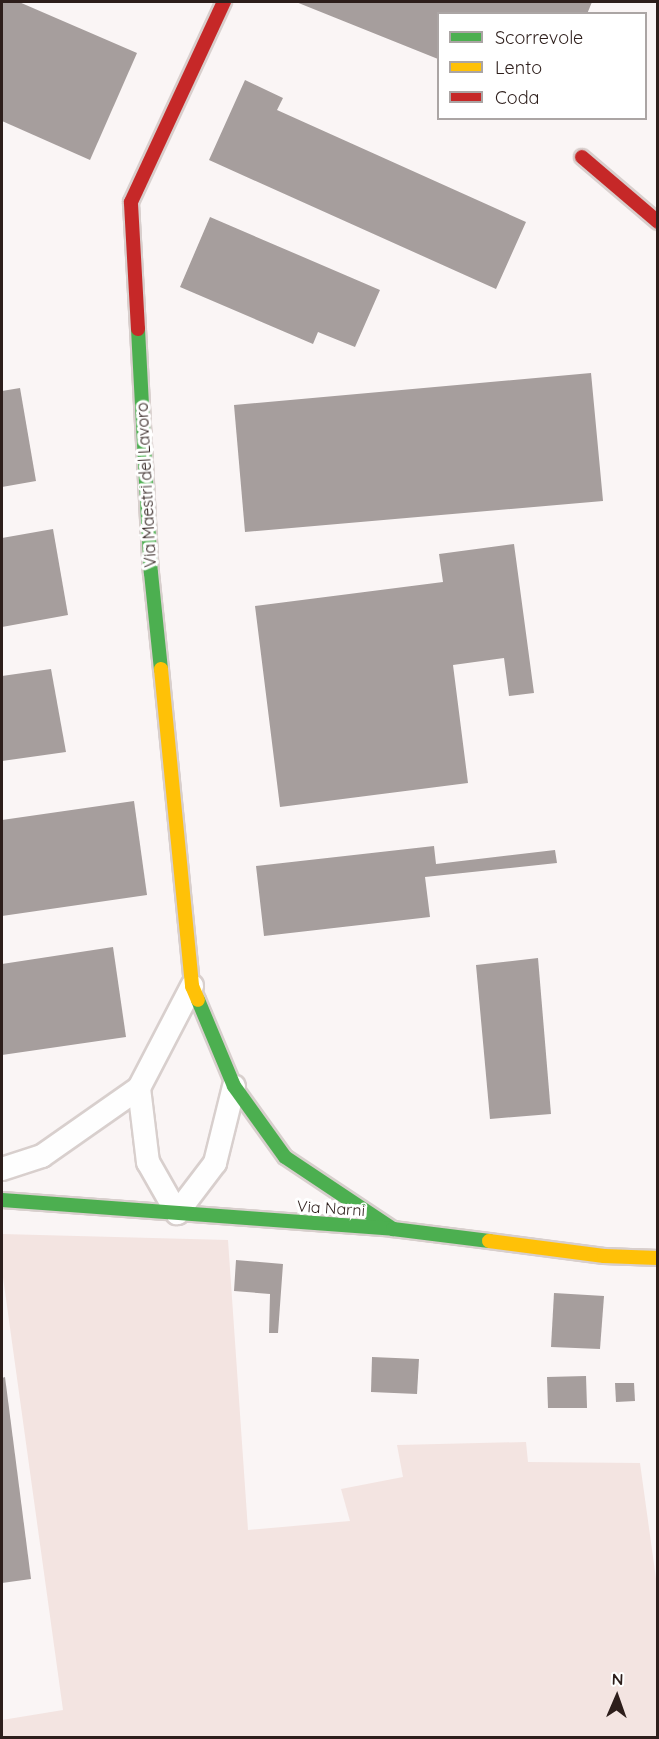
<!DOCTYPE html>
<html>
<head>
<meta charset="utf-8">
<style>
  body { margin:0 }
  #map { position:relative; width:659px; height:1739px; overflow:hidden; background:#faf5f5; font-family:Quicksand,sans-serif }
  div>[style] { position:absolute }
  .green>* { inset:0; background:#f3e4e1 }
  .building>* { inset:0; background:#a69e9d }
  .roads { filter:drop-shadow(2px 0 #d8cfcd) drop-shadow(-2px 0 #d8cfcd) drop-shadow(0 2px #d8cfcd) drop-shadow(0 -2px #d8cfcd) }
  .street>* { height:22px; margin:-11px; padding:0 11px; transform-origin:11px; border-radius:11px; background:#fefefe }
  .fast>* { height:14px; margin:-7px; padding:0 7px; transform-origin:7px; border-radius:7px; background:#4caf50 }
  .slow>* { height:14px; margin:-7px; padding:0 7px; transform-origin:7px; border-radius:7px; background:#ffc107 }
  .jam>* { height:14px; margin:-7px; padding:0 7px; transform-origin:7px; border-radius:7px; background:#c62828 }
  span { translate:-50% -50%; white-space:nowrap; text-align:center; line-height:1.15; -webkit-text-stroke:6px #fff; paint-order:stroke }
  .street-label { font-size:16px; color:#2d1e1b }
  .frame { position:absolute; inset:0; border:3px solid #2d1e1b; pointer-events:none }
  .legend { position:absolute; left:437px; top:12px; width:210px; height:108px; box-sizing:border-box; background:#fff; border:2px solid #aba5a4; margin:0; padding:8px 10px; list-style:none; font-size:18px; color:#2d1e1b }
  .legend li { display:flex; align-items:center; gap:12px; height:30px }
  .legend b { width:30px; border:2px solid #aba5a4 }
  .north { position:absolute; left:587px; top:1667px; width:60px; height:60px; -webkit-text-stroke:4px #fff; paint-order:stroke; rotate:2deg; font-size:16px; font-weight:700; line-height:24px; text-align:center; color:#2d1e1b }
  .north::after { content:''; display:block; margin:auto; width:21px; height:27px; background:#2d1e1b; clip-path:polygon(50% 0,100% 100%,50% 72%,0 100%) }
</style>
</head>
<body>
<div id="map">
  <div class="green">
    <div style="clip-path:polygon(2px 1234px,228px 1240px,248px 1530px,350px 1521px,341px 1489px,403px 1477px,397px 1445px,526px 1442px,528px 1462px,640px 1463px,658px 1593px,657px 1737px,2px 1737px,2px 1720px,63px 1710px,2px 1270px)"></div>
  </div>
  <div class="building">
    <div style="clip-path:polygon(2px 2px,19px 2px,137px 53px,90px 160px,2px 121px)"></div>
    <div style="clip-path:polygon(296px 2px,592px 2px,587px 14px,438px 14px,438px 59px)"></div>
    <div style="clip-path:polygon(245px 80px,283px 98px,277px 110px,526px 222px,496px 289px,209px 160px)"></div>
    <div style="clip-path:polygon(210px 217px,380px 290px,355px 347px,318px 332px,313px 344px,180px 287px)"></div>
    <div style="clip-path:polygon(591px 373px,603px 501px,245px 532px,234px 405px)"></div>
    <div style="clip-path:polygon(20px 388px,36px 481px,2px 487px,2px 391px)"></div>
    <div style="clip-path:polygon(53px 529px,68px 615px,2px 627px,2px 538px)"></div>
    <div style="clip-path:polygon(514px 544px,534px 693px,509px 696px,504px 658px,453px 665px,468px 783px,280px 807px,255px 606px,443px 582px,439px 554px)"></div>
    <div style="clip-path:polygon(51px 669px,66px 752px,2px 761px,2px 676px)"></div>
    <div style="clip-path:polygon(134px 801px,147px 895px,2px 916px,2px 820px)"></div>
    <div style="clip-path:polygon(434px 846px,436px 864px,555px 850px,557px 863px,425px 877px,430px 917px,264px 936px,256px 866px)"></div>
    <div style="clip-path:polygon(113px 947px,126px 1037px,2px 1055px,2px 964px)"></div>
    <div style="clip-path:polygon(538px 958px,551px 1114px,490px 1119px,476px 965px)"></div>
    <div style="clip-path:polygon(236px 1260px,283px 1264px,278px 1333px,269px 1333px,270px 1294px,234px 1291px)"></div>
    <div style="clip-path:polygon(554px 1293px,604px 1296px,600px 1349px,551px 1347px)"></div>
    <div style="clip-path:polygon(372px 1357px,419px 1359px,417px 1394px,371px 1392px)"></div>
    <div style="clip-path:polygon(586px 1376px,587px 1408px,548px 1408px,547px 1377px)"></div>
    <div style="clip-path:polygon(5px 1377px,31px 1579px,2px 1583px,2px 1378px)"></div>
    <div style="clip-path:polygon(615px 1383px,634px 1383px,635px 1401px,616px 1402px)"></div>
  </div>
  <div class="roads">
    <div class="street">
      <div style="left:139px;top:1088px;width:75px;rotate:83.1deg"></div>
      <div style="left:148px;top:1162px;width:59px;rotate:60.4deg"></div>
      <div style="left:177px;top:1213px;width:63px;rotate:-52.8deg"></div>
      <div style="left:215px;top:1163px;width:79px;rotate:-76.1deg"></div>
      <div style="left:2px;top:1169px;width:42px;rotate:-18deg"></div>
      <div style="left:42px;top:1156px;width:118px;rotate:-35deg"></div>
      <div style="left:139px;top:1088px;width:115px;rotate:-62.5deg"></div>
    </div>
    <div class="fast">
      <div style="left:138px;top:329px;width:244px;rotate:87deg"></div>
      <div style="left:151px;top:573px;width:97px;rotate:84.1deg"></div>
      <div style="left:198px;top:1000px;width:93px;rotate:67.3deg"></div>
      <div style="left:234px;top:1086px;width:87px;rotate:54.3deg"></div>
      <div style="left:285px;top:1157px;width:130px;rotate:33.7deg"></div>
      <div style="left:2px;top:1200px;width:392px;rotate:4.2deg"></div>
      <div style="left:393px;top:1229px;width:97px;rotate:7.1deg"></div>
    </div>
    <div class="slow">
      <div style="left:161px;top:669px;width:319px;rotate:84.4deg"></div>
      <div style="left:192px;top:986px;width:15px;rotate:67deg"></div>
      <div style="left:489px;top:1241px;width:116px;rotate:7.4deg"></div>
      <div style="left:604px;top:1256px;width:54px;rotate:2.1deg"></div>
    </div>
    <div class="jam">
      <div style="left:582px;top:157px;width:100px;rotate:40.5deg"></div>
      <div style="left:138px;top:329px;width:127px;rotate:-93.2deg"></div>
      <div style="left:131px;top:202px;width:221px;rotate:-65.1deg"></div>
    </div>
  </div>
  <div class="street-label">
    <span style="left:146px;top:485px;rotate:-93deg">Via Maestri del Lavoro</span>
    <span style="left:331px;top:1208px;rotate:4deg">Via Narni</span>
  </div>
  <div class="frame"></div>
  <ul class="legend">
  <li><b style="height:8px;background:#4caf50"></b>Scorrevole</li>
  <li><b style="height:8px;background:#ffc107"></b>Lento</li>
  <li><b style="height:8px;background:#c62828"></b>Coda</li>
  </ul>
  <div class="north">N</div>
</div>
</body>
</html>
